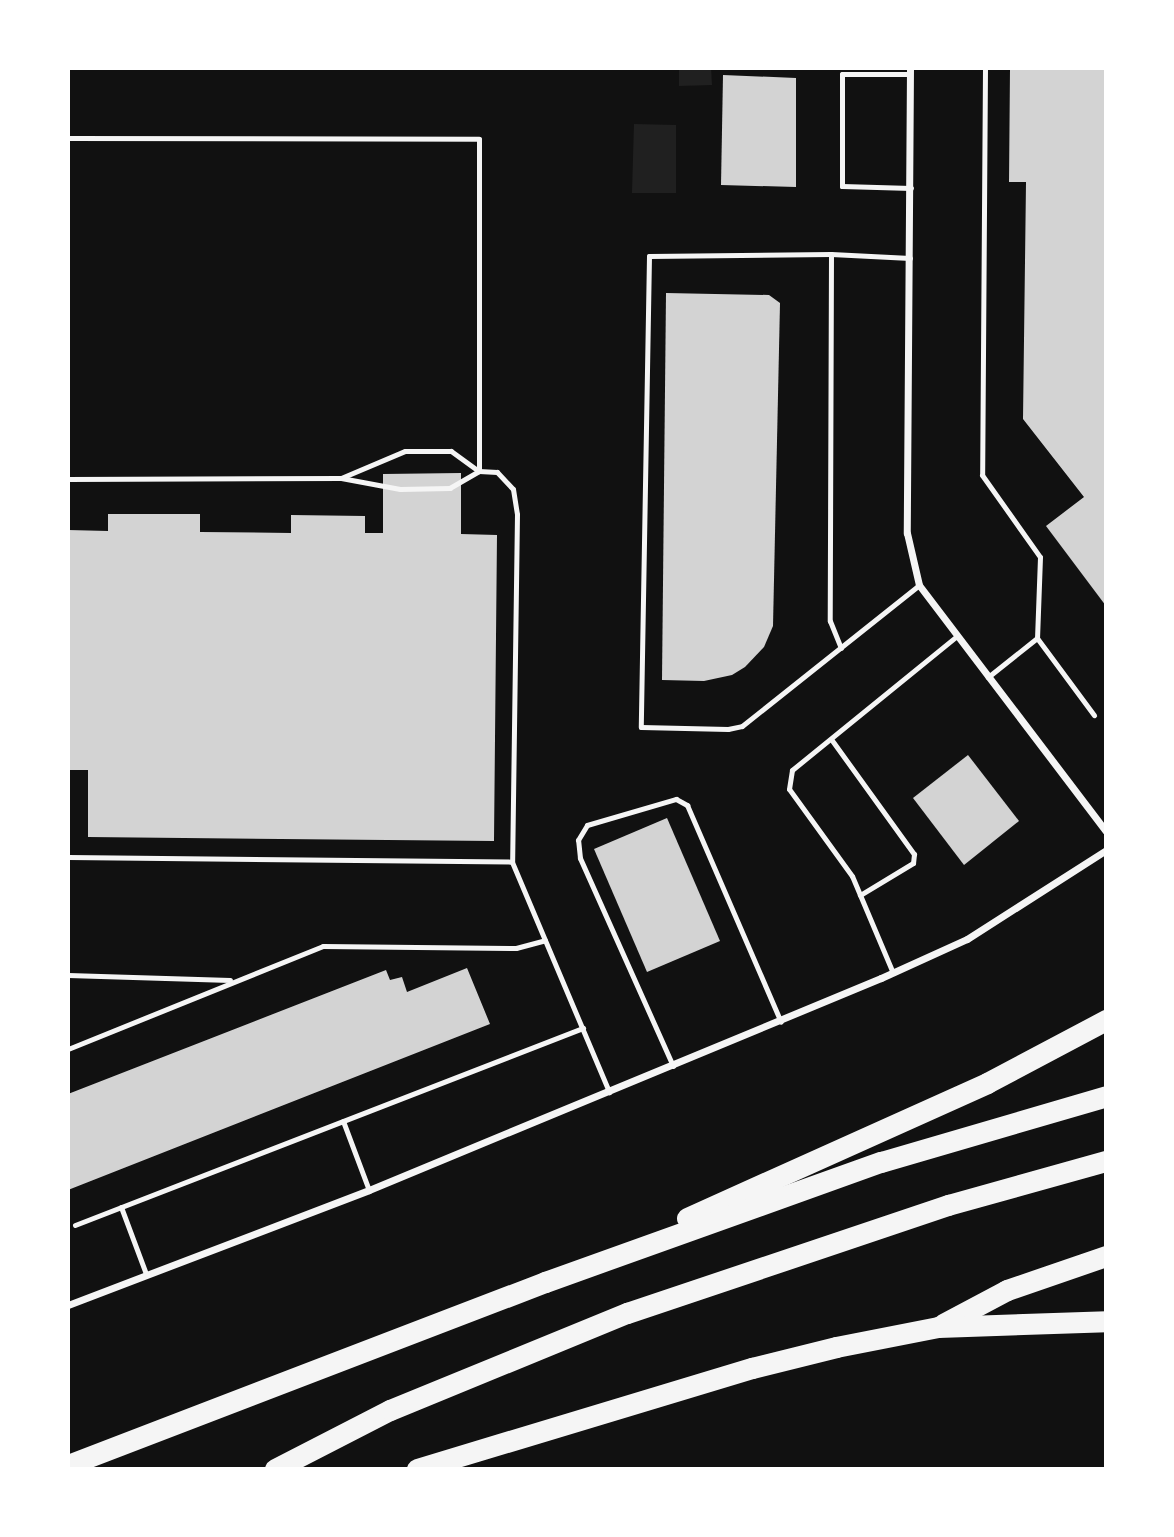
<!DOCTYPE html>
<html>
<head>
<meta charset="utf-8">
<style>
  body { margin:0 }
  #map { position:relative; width:1174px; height:1537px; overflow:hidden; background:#111; font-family:"Exo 2",sans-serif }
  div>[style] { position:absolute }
  .green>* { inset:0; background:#202020 }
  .building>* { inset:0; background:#d3d3d3 }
  .service>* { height:5px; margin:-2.5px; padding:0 2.5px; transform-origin:2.5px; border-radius:2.5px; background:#f5f5f5 }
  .minor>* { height:7px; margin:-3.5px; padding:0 3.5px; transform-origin:3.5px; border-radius:3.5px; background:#f5f5f5 }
  .motorway>* { height:21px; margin:-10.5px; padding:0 10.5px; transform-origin:10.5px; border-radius:10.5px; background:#f5f5f5 }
  span { translate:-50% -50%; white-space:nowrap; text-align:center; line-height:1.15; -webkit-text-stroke:5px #fff; paint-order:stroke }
  .frame { position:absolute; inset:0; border:70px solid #fff; pointer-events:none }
</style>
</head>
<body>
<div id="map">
  <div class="green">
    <div style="clip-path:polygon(679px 68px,711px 68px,712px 85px,679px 86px)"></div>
    <div style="clip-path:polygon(634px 124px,676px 125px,676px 193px,632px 193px)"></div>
  </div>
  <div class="building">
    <div style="clip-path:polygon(1010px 68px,1106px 68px,1106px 606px,1046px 526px,1084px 497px,1023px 419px,1026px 182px,1009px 182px)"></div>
    <div style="clip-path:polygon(723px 75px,796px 78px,796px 187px,721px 185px)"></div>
    <div style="clip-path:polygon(666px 293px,769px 295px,780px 303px,773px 626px,764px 647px,745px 667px,732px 675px,704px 681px,662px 680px)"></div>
    <div style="clip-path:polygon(461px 473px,461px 534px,497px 535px,494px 841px,88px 837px,88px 770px,68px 770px,68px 530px,108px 531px,108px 514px,200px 514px,200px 532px,291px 533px,291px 515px,365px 516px,365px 533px,383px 533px,383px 474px)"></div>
    <div style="clip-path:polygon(968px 755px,1019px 821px,964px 865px,913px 798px)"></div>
    <div style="clip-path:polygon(667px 818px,720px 941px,647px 972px,594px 849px)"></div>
    <div style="clip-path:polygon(467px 968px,490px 1024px,68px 1190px,68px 1094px,386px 970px,390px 980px,402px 977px,407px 992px)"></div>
  </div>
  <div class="service">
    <div style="left:985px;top:68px;width:407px;rotate:90.4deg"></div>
    <div style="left:982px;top:475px;width:100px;rotate:54.7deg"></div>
    <div style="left:1040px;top:557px;width:81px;rotate:92.1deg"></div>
    <div style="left:1037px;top:638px;width:63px;rotate:141.5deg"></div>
    <div style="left:909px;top:74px;width:67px;rotate:180deg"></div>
    <div style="left:842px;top:74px;width:112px;rotate:90deg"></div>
    <div style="left:842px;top:186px;width:69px;rotate:1.7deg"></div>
    <div style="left:68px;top:138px;width:411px;rotate:0.1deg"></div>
    <div style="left:479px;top:139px;width:332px;rotate:90deg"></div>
    <div style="left:479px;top:471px;width:18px;rotate:3deg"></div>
    <div style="left:497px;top:472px;width:23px;rotate:47deg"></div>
    <div style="left:513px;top:489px;width:25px;rotate:81deg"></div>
    <div style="left:517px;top:514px;width:348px;rotate:90.8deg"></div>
    <div style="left:512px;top:862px;width:250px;rotate:67.1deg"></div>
    <div style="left:831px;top:254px;width:367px;rotate:90.2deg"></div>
    <div style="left:830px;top:621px;width:29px;rotate:68deg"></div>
    <div style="left:910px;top:258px;width:79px;rotate:-177.1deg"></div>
    <div style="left:831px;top:254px;width:182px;rotate:179.4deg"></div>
    <div style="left:649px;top:256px;width:471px;rotate:91deg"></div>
    <div style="left:641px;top:727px;width:87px;rotate:1.3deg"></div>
    <div style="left:728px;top:729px;width:14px;rotate:-12deg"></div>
    <div style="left:742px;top:726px;width:226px;rotate:-38.5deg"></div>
    <div style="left:68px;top:479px;width:273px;rotate:-0.2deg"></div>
    <div style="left:341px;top:478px;width:69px;rotate:-22.9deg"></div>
    <div style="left:405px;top:451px;width:46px"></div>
    <div style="left:451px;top:451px;width:34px;rotate:36deg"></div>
    <div style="left:479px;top:471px;width:34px;rotate:150deg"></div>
    <div style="left:450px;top:488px;width:50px;rotate:178.9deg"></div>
    <div style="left:400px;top:489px;width:60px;rotate:-169.4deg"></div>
    <div style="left:1037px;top:638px;width:96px;rotate:53.5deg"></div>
    <div style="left:831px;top:739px;width:142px;rotate:54.2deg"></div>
    <div style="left:914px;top:854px;width:9px;rotate:96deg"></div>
    <div style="left:913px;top:863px;width:62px;rotate:148.9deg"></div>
    <div style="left:68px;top:857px;width:444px;rotate:0.6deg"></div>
    <div style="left:893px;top:973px;width:105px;rotate:-112.9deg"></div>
    <div style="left:852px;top:876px;width:107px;rotate:-125.9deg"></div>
    <div style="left:789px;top:789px;width:19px;rotate:-81deg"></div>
    <div style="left:792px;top:770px;width:213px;rotate:-39.1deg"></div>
    <div style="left:68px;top:975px;width:162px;rotate:1.8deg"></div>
    <div style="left:68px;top:1049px;width:275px;rotate:-22deg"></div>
    <div style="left:323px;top:946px;width:193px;rotate:0.6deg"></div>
    <div style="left:516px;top:948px;width:30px;rotate:-15deg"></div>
    <div style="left:673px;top:1066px;width:228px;rotate:-114.1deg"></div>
    <div style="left:580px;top:858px;width:18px;rotate:-96deg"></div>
    <div style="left:578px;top:840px;width:17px;rotate:-59deg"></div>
    <div style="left:587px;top:825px;width:93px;rotate:-16.3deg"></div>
    <div style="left:676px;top:799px;width:13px;rotate:29deg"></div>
    <div style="left:687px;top:805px;width:236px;rotate:66.6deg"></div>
    <div style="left:343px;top:1121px;width:74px;rotate:69.4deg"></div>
    <div style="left:121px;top:1207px;width:72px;rotate:69.5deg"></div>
    <div style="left:75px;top:1225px;width:545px;rotate:-21.2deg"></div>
  </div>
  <div class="minor">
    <div style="left:910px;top:68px;width:465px;rotate:90.4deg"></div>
    <div style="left:907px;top:533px;width:53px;rotate:77deg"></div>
    <div style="left:919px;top:585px;width:309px;rotate:52.8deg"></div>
    <div style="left:68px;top:1305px;width:322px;rotate:-20.9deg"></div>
    <div style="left:369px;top:1190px;width:554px;rotate:-22.49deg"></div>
    <div style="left:881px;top:978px;width:94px;rotate:-24.4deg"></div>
    <div style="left:967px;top:939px;width:165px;rotate:-32.6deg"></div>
  </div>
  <div class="motorway">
    <div style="left:687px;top:1218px;width:329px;rotate:-24.2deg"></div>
    <div style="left:987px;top:1083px;width:135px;rotate:-27.9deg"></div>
    <div style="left:943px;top:1324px;width:72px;rotate:-28deg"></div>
    <div style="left:1007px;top:1290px;width:105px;rotate:-19deg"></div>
    <div style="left:68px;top:1465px;width:511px;rotate:-20.99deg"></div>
    <div style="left:545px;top:1282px;width:357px;rotate:-19.7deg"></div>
    <div style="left:881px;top:1162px;width:234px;rotate:-16.3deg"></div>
    <div style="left:275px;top:1469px;width:129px;rotate:-27.2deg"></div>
    <div style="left:390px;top:1410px;width:256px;rotate:-22.3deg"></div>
    <div style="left:627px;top:1313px;width:339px;rotate:-18.6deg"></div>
    <div style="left:948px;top:1205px;width:164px;rotate:-15.6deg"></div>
    <div style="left:417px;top:1469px;width:350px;rotate:-16.8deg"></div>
    <div style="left:752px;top:1368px;width:87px;rotate:-14deg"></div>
    <div style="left:836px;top:1347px;width:104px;rotate:-11.1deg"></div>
    <div style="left:938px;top:1327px;width:168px;rotate:-2deg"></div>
  </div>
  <div class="frame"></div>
</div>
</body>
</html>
